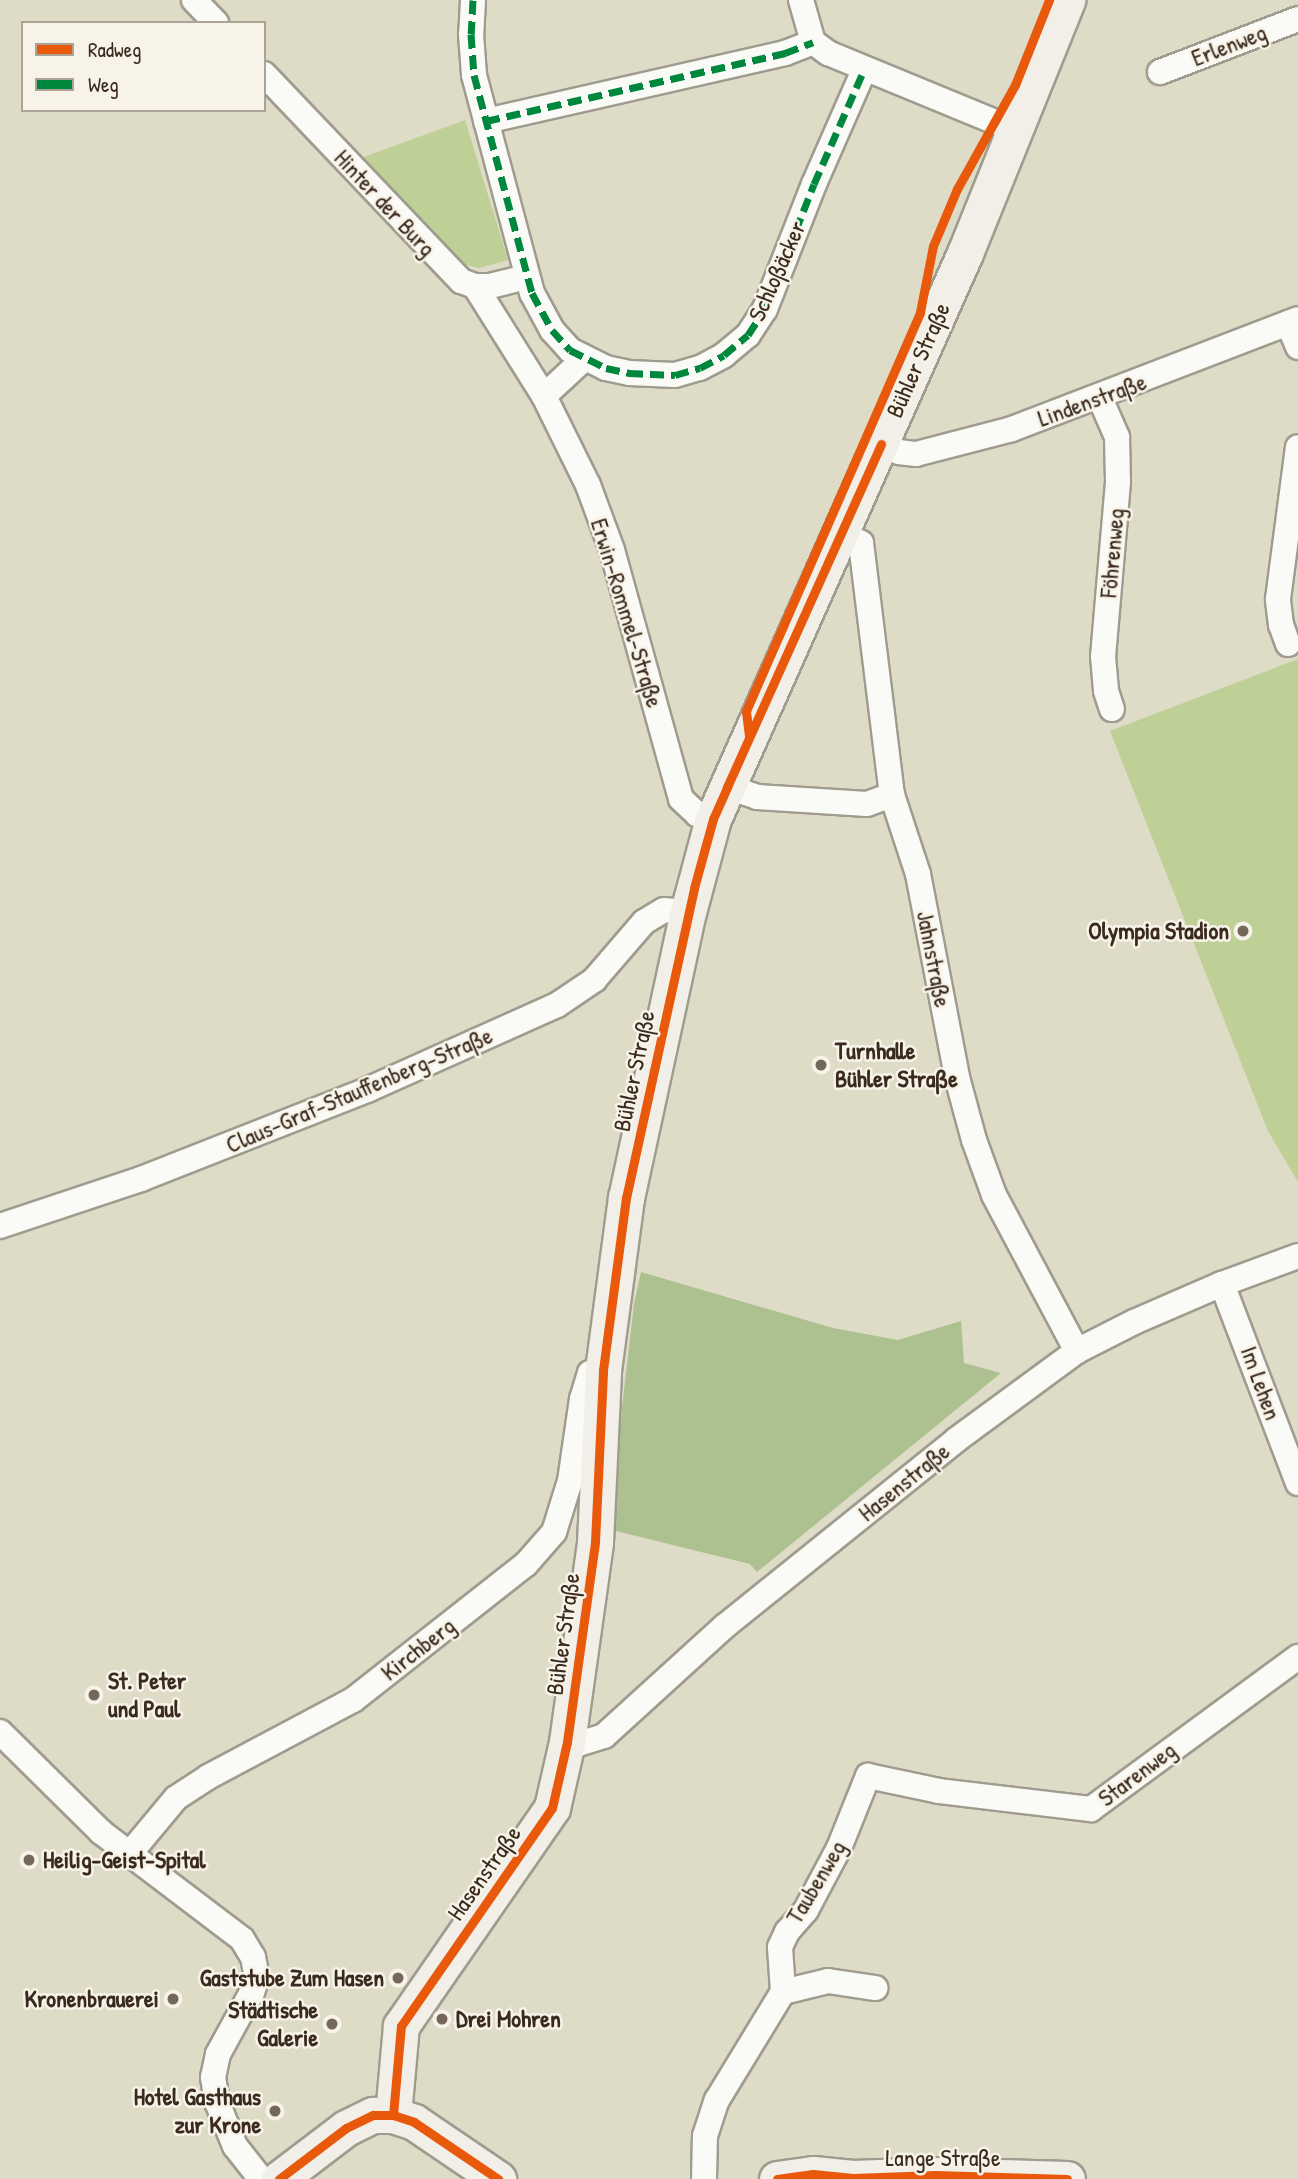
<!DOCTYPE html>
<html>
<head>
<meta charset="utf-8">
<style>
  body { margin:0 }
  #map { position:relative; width:1298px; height:2179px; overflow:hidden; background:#dedbc7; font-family:"Patrick Hand",sans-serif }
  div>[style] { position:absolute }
  .green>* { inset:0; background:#bfd097 }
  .forest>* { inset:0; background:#acc18f }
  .roads { filter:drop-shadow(2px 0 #9f9c8f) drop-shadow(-2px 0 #9f9c8f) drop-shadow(0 2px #9f9c8f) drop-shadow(0 -2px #9f9c8f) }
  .street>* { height:24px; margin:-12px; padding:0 12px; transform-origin:12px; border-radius:12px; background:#fafaf7 }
  .secondary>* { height:35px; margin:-17.5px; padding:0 17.5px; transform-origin:17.5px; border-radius:17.5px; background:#f2efe8 }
  .quiet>* { height:7px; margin-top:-3.5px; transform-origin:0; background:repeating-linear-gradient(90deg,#00873e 0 14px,transparent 0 21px) }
  .cycleway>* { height:9px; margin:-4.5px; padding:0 4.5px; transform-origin:4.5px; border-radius:4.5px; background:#e8590c }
  .dots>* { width:19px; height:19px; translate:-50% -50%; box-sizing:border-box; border:4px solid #f7f3e8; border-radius:50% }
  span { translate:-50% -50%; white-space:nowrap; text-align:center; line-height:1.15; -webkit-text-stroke:5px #f7f3e8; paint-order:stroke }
  .street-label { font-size:24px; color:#3b2a1e }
  .poi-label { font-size:24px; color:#3b2a1e; font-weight:700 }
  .right { translate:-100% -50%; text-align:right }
  .left { translate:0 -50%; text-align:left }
  .legend { position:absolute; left:21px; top:21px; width:245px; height:91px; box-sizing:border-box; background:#f7f3e8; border:2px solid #aca397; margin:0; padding:9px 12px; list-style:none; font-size:21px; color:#3b2a1e }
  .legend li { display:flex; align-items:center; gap:14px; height:35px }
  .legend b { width:35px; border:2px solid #aca397 }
</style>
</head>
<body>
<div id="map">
  <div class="green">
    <div style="clip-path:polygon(465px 120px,508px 260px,479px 268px,462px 264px,430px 236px,361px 158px)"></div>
    <div style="clip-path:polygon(1298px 659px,1298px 1182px,1268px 1131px,1110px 731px)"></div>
  </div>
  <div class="forest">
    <div style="clip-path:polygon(641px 1272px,833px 1328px,898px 1340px,961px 1321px,964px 1363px,1001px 1373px,757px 1572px,750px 1564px,608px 1529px,634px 1304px)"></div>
  </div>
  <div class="roads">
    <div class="street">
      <div style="left:194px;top:0;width:32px;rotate:46deg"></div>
      <div style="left:473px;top:0;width:34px;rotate:93deg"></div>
      <div style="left:471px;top:34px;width:41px;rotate:85.8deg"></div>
      <div style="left:474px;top:75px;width:226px;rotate:75.1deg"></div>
      <div style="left:532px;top:293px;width:42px;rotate:61.6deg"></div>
      <div style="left:552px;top:330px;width:27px;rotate:48deg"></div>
      <div style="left:570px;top:350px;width:40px;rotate:26.6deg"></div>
      <div style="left:606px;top:368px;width:24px;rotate:12deg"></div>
      <div style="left:629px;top:373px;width:46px;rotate:2.5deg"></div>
      <div style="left:675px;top:375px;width:26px;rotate:-16deg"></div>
      <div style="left:700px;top:368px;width:27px;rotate:-28deg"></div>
      <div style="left:724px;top:355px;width:31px;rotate:-40deg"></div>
      <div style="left:748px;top:335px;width:31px;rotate:-57deg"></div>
      <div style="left:765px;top:309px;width:134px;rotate:-68.6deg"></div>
      <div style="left:814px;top:184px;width:124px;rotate:-66.3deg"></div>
      <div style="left:801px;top:0;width:44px;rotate:74.1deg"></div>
      <div style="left:813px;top:42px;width:19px;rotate:36deg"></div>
      <div style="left:828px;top:53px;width:204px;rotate:22.4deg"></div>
      <div style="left:1160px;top:72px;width:148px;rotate:-21deg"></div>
      <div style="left:264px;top:74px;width:286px;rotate:46.4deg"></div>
      <div style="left:461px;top:281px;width:15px;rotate:20deg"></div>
      <div style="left:475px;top:286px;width:15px"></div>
      <div style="left:490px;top:286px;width:37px;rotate:-14deg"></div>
      <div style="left:486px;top:121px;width:307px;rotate:-12.8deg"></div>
      <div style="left:785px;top:53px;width:30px;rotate:-21deg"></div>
      <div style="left:475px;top:286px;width:130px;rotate:57.9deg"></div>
      <div style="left:544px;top:396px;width:99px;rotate:63.7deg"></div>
      <div style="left:588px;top:485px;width:69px;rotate:69.7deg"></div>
      <div style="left:612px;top:550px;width:258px;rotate:74.5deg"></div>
      <div style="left:681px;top:799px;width:22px;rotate:43deg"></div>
      <div style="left:697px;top:814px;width:17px;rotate:17deg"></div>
      <div style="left:1288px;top:323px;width:26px;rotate:67deg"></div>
      <div style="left:544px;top:396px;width:54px;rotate:-42.8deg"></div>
      <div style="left:1100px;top:398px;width:43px;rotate:66.4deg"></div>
      <div style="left:1117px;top:437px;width:45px;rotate:88.7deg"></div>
      <div style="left:1118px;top:482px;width:175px;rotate:94.9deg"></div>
      <div style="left:1103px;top:656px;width:35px;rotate:85deg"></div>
      <div style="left:1106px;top:691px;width:19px;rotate:72deg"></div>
      <div style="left:881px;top:444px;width:20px;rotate:24deg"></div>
      <div style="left:899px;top:452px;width:17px;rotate:7deg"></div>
      <div style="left:916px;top:454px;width:99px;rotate:-14.6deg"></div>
      <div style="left:1012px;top:429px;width:306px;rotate:-21deg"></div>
      <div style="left:842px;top:534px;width:21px;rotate:25deg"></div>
      <div style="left:861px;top:543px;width:254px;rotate:83deg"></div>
      <div style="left:1288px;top:644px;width:20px;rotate:-110deg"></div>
      <div style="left:1281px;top:625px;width:26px;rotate:-97deg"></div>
      <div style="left:1278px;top:599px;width:153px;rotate:-82.5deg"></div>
      <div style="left:727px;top:787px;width:32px;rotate:18deg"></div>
      <div style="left:757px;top:797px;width:110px;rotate:3.6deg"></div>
      <div style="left:867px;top:804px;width:27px;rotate:-20deg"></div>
      <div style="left:892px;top:795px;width:83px;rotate:71.8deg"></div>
      <div style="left:918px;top:874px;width:211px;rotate:79.1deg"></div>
      <div style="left:958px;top:1081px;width:61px;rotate:74.8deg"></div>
      <div style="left:974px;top:1140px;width:59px;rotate:70deg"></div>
      <div style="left:994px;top:1195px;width:177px;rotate:62deg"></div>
      <div style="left:0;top:1226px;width:149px;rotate:-18.4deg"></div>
      <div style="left:141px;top:1179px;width:243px;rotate:-21.5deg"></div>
      <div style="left:367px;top:1090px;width:208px;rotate:-24.1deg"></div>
      <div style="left:557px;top:1005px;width:45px;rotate:-34deg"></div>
      <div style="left:594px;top:980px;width:77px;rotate:-49.2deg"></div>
      <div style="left:644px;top:922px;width:23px;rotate:-31deg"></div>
      <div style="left:664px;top:910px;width:24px;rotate:5deg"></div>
      <div style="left:1222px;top:1284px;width:213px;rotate:69.1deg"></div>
      <div style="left:0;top:1732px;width:142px;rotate:44.7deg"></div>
      <div style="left:101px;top:1832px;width:177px;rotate:37.2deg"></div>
      <div style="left:242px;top:1939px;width:21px;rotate:59deg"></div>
      <div style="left:253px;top:1957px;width:20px;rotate:79deg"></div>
      <div style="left:257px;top:1977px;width:16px;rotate:108deg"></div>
      <div style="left:252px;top:1992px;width:71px;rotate:118.7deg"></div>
      <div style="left:218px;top:2054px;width:24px;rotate:102deg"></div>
      <div style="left:213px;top:2077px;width:25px;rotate:81deg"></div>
      <div style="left:217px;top:2102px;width:48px;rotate:67.8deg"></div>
      <div style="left:235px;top:2146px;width:42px;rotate:51.8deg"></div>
      <div style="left:567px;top:1742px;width:11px;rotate:10deg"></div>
      <div style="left:578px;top:1744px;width:27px;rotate:-17deg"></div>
      <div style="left:604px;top:1736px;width:164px;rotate:-42.3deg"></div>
      <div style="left:725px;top:1626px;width:297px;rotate:-38.8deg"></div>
      <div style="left:956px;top:1440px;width:150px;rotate:-36.3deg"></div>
      <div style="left:1077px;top:1351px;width:64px;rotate:-27deg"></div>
      <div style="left:1134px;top:1322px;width:96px;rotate:-23.4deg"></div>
      <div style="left:1222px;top:1284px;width:81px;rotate:-20.2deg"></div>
      <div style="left:131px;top:1852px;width:70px;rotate:-50.2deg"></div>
      <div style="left:176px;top:1798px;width:38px;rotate:-33deg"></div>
      <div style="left:208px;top:1777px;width:164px;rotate:-28deg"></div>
      <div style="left:353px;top:1700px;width:220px;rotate:-38.2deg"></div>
      <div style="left:526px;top:1564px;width:43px;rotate:-48.8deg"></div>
      <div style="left:554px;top:1532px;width:53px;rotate:-72.6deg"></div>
      <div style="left:570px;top:1481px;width:83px;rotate:-81.7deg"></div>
      <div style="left:582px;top:1399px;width:27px;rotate:-73deg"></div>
      <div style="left:590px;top:1373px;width:13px;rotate:-13deg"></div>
      <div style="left:783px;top:1992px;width:46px;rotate:-13.7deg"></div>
      <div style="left:828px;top:1981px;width:48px;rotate:8.5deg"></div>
      <div style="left:704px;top:2179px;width:43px;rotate:-88.7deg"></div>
      <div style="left:705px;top:2136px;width:38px;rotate:-72deg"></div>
      <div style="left:717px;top:2100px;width:127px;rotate:-58.6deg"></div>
      <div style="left:783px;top:1992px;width:45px;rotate:-93.8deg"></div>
      <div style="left:780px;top:1947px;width:17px;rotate:-65deg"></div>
      <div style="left:787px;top:1932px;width:29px;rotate:-49deg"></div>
      <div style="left:806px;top:1910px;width:70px;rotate:-62deg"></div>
      <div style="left:839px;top:1848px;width:78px;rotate:-68.1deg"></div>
      <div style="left:868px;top:1776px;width:73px;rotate:11.9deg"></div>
      <div style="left:939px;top:1791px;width:153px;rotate:6.8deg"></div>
      <div style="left:1091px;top:1809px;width:257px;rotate:-36.3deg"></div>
    </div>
    <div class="secondary">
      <div style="left:393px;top:2115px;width:89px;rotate:-84.9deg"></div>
      <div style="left:401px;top:2026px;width:265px;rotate:-55.3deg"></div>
      <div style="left:552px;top:1808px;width:68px;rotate:-77.2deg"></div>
      <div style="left:567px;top:1742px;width:202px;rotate:-82deg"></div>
      <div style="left:595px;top:1542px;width:172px;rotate:-87.3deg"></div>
      <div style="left:603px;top:1370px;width:174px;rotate:-82.4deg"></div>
      <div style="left:626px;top:1198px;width:293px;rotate:-77.8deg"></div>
      <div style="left:688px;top:912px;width:96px;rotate:-75deg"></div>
      <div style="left:713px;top:819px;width:620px;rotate:-66deg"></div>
      <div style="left:965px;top:253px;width:273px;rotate:-68deg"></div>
      <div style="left:279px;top:2179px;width:84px;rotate:-37.3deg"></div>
      <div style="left:346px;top:2128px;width:30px;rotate:-26deg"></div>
      <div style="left:373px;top:2115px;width:20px"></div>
      <div style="left:393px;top:2115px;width:22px;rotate:18deg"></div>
      <div style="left:414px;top:2122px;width:102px;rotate:34.2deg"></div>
      <div style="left:777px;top:2179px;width:36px;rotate:-8deg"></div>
      <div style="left:813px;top:2174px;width:40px;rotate:5.7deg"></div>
      <div style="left:853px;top:2178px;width:82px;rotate:-2.1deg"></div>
      <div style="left:935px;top:2175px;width:132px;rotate:1.7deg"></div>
    </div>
  </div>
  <div class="quiet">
    <div style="left:473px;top:0;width:34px;rotate:93deg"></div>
    <div style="left:471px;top:34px;width:41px;rotate:85.8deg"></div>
    <div style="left:474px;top:75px;width:226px;rotate:75.1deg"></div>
    <div style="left:532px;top:293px;width:42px;rotate:61.6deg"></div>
    <div style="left:552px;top:330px;width:27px;rotate:48deg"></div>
    <div style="left:570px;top:350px;width:40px;rotate:26.6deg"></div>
    <div style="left:606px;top:368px;width:24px;rotate:12deg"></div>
    <div style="left:629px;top:373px;width:46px;rotate:2.5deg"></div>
    <div style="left:675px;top:375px;width:26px;rotate:-16deg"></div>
    <div style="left:700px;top:368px;width:27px;rotate:-28deg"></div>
    <div style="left:724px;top:355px;width:31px;rotate:-40deg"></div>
    <div style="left:748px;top:335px;width:31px;rotate:-57deg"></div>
    <div style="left:765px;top:309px;width:134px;rotate:-68.6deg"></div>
    <div style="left:814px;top:184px;width:124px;rotate:-66.3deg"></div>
    <div style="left:486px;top:121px;width:307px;rotate:-12.8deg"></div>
    <div style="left:785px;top:53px;width:30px;rotate:-21deg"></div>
  </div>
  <div class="cycleway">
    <div style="left:749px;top:736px;width:25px;rotate:-97deg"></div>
    <div style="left:746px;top:711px;width:435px;rotate:-66.4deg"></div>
    <div style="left:920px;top:312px;width:67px;rotate:-78.9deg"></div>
    <div style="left:933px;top:246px;width:62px;rotate:-67.2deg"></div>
    <div style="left:957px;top:189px;width:119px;rotate:-60.9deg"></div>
    <div style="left:1015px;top:85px;width:92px;rotate:-68.2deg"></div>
    <div style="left:393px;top:2115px;width:89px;rotate:-84.9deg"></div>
    <div style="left:401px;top:2026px;width:265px;rotate:-55.3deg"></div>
    <div style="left:552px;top:1808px;width:68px;rotate:-77.2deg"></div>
    <div style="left:567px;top:1742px;width:202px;rotate:-82deg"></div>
    <div style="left:595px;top:1542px;width:172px;rotate:-87.3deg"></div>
    <div style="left:603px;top:1370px;width:174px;rotate:-82.4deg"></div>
    <div style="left:626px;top:1198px;width:317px;rotate:-77.6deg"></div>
    <div style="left:694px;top:888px;width:72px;rotate:-74.6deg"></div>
    <div style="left:713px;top:819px;width:35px;rotate:-66deg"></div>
    <div style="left:727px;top:787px;width:376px;rotate:-65.8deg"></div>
    <div style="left:279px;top:2179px;width:84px;rotate:-37.3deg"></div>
    <div style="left:346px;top:2128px;width:30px;rotate:-26deg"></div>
    <div style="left:373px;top:2115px;width:20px"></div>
    <div style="left:393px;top:2115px;width:22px;rotate:18deg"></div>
    <div style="left:414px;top:2122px;width:102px;rotate:34.2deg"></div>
    <div style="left:777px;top:2179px;width:36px;rotate:-8deg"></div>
    <div style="left:813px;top:2174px;width:40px;rotate:5.7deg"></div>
    <div style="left:853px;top:2178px;width:82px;rotate:-2.1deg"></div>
    <div style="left:935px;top:2175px;width:132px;rotate:1.7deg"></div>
  </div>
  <div class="dots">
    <div style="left:1243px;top:931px;background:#746859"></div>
    <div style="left:821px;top:1065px;background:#746859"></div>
    <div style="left:94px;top:1695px;background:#746859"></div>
    <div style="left:29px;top:1860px;background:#746859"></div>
    <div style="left:398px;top:1978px;background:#746859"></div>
    <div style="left:173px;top:1999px;background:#746859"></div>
    <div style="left:442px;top:2019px;background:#746859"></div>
    <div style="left:332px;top:2024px;background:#746859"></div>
    <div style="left:275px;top:2111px;background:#746859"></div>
  </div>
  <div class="street-label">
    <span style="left:1229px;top:45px;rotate:-21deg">Erlenweg</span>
    <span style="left:385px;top:203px;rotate:47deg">Hinter der Burg</span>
    <span style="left:777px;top:271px;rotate:-66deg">Schloßäcker</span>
    <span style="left:918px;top:360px;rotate:-66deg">Bühler Straße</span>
    <span style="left:1092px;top:400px;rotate:-20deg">Lindenstraße</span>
    <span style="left:1112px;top:553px;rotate:-85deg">Föhrenweg</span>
    <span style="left:627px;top:613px;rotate:73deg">Erwin-Rommel-Straße</span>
    <span style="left:934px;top:959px;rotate:79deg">Jahnstraße</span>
    <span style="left:634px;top:1071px;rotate:-78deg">Bühler Straße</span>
    <span style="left:359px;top:1090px;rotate:-23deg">Claus-Graf-Stauffenberg-Straße</span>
    <span style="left:1261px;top:1383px;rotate:70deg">Im Lehen</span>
    <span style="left:904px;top:1482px;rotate:-39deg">Hasenstraße</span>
    <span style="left:563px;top:1634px;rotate:-82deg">Bühler Straße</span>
    <span style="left:418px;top:1649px;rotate:-38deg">Kirchberg</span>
    <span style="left:1137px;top:1774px;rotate:-37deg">Starenweg</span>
    <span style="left:484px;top:1873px;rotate:-55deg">Hasenstraße</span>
    <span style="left:816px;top:1882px;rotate:-59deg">Taubenweg</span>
    <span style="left:943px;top:2158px">Lange Straße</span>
  </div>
  <div class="poi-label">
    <span class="right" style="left:1229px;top:931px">Olympia Stadion</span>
    <span class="left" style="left:835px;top:1065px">Turnhalle<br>Bühler Straße</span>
    <span class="left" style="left:108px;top:1695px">St. Peter<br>und Paul</span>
    <span class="left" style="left:43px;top:1860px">Heilig-Geist-Spital</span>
    <span class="right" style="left:384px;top:1978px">Gaststube Zum Hasen</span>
    <span class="right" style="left:159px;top:1999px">Kronenbrauerei</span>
    <span class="right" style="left:318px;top:2024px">Städtische<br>Galerie</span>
    <span class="left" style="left:456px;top:2019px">Drei Mohren</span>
    <span class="right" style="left:261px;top:2111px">Hotel Gasthaus<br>zur Krone</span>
  </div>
  <ul class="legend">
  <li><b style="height:9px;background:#e8590c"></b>Radweg</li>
  <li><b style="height:9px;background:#00873e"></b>Weg</li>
  </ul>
</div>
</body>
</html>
